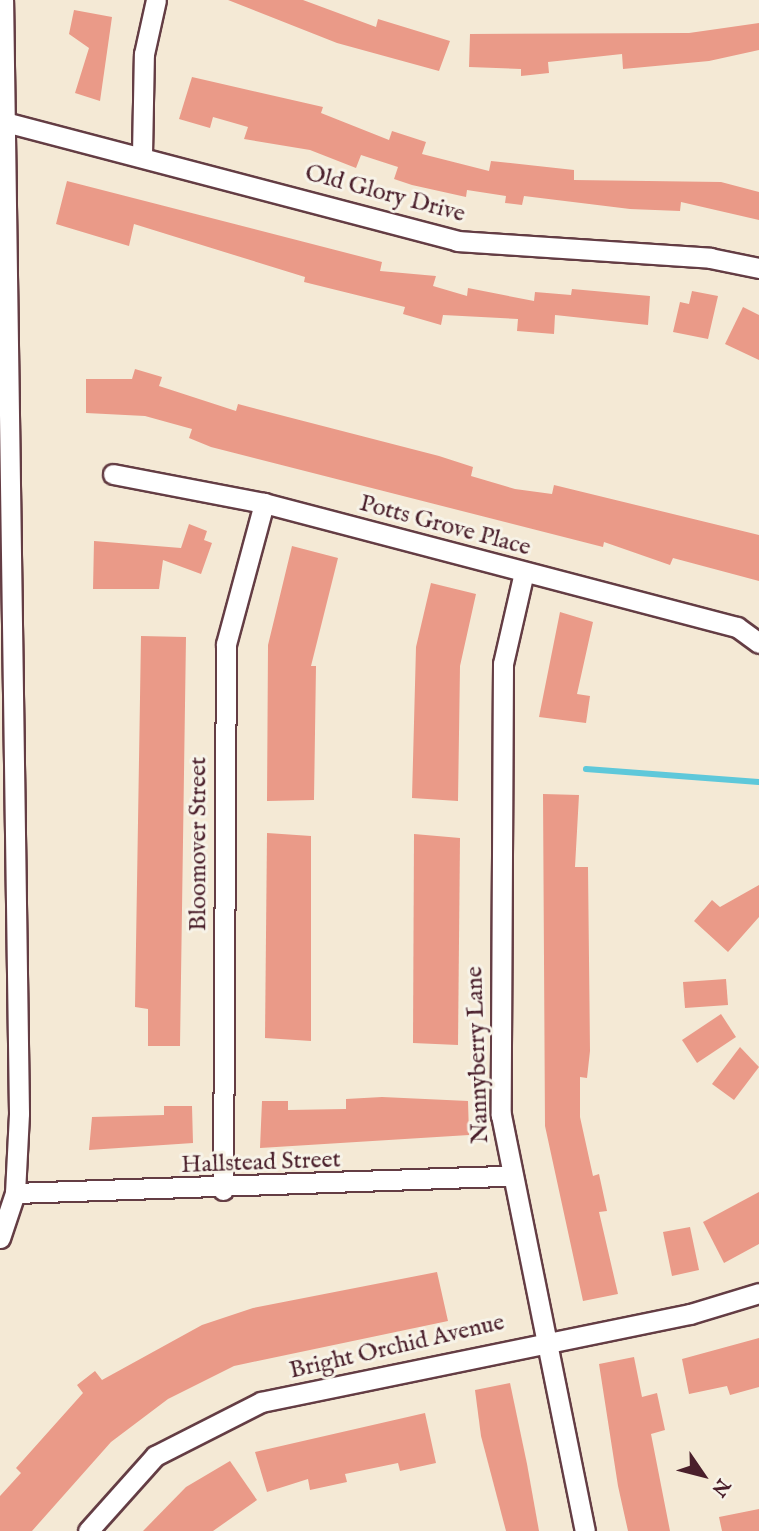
<!DOCTYPE html>
<html>
<head>
<meta charset="utf-8">
<style>
  body { margin:0 }
  #map { position:relative; width:759px; height:1531px; overflow:hidden; background:#f4e9d5; font-family:"IM FELL English",serif }
  div>[style] { position:absolute }
  .stream>* { height:6px; margin:-3px; padding:0 3px; transform-origin:3px; border-radius:3px; background:#5ec8da }
  .building>* { inset:0; background:#ea9a88 }
  .roads { filter:drop-shadow(2px 0 #643d44) drop-shadow(-2px 0 #643d44) drop-shadow(0 2px #643d44) drop-shadow(0 -2px #643d44) }
  .minor>* { height:19px; margin:-9.5px; padding:0 9.5px; transform-origin:9.5px; border-radius:9.5px; background:#fff }
  span { translate:-50% -50%; white-space:nowrap; text-align:center; line-height:1.15; -webkit-text-stroke:6px #f7f3e8; paint-order:stroke }
  .street-label { font-size:24px; color:#4a1f2b }
  .north { position:absolute; left:668px; top:1440px; width:70px; height:70px; -webkit-text-stroke:5px #f7f3e8; paint-order:stroke; rotate:125deg; font-size:19px; font-weight:700; line-height:28px; text-align:center; color:#4a1f2b }
  .north::after { content:''; display:block; margin:auto; width:24px; height:32px; background:#4a1f2b; clip-path:polygon(50% 0,100% 100%,50% 72%,0 100%) }
</style>
</head>
<body>
<div id="map">
  <div class="stream">
    <div style="left:586px;top:769px;width:173px;rotate:4.3deg"></div>
  </div>
  <div class="building">
    <div style="clip-path:polygon(228px 0,303px 0,376px 27px,378px 19px,450px 41px,439px 71px,337px 43px)"></div>
    <div style="clip-path:polygon(74px 10px,112px 17px,100px 101px,75px 93px,89px 48px,69px 34px)"></div>
    <div style="clip-path:polygon(759px 23px,759px 50px,709px 61px,623px 69px,622px 54px,548px 62px,549px 73px,521px 76px,521px 69px,469px 67px,470px 34px,689px 33px)"></div>
    <div style="clip-path:polygon(192px 77px,323px 107px,321px 113px,389px 140px,392px 131px,426px 142px,422px 154px,489px 171px,491px 161px,574px 170px,574px 180px,721px 182px,759px 192px,759px 220px,681px 202px,680px 211px,630px 209px,524px 196px,522px 205px,505px 203px,506px 196px,467px 190px,466px 197px,412px 185px,394px 179px,398px 167px,361px 155px,356px 168px,310px 150px,244px 139px,248px 127px,213px 117px,210px 128px,179px 119px)"></div>
    <div style="clip-path:polygon(67px 181px,382px 262px,380px 271px,436px 276px,433px 286px,467px 296px,468px 288px,534px 301px,535px 292px,571px 295px,572px 289px,650px 296px,648px 325px,555px 315px,554px 334px,517px 331px,518px 319px,443px 315px,441px 325px,403px 314px,405px 307px,304px 282px,305px 277px,134px 224px,129px 246px,56px 224px)"></div>
    <div style="clip-path:polygon(692px 291px,718px 296px,708px 339px,673px 332px,680px 302px,689px 304px)"></div>
    <div style="clip-path:polygon(743px 307px,759px 315px,759px 360px,725px 344px)"></div>
    <div style="clip-path:polygon(135px 369px,162px 377px,159px 386px,236px 411px,238px 404px,439px 456px,473px 467px,471px 476px,515px 489px,552px 494px,554px 485px,759px 535px,759px 581px,673px 558px,670px 565px,604px 542px,603px 547px,211px 447px,189px 438px,192px 429px,145px 416px,86px 413px,86px 379px,132px 379px)"></div>
    <div style="clip-path:polygon(189px 524px,207px 531px,204px 540px,212px 543px,201px 574px,163px 560px,159px 589px,93px 589px,94px 541px,181px 548px)"></div>
    <div style="clip-path:polygon(292px 546px,338px 558px,311px 666px,316px 666px,314px 800px,267px 801px,268px 645px)"></div>
    <div style="clip-path:polygon(431px 583px,476px 594px,460px 666px,458px 801px,412px 798px,416px 647px)"></div>
    <div style="clip-path:polygon(560px 612px,593px 622px,577px 694px,590px 696px,586px 723px,539px 717px)"></div>
    <div style="clip-path:polygon(141px 636px,186px 637px,180px 1046px,148px 1046px,148px 1009px,135px 1007px)"></div>
    <div style="clip-path:polygon(543px 794px,579px 795px,575px 867px,588px 867px,590px 1051px,587px 1078px,580px 1077px,580px 1117px,593px 1176px,599px 1174px,607px 1211px,599px 1212px,618px 1294px,583px 1301px,545px 1126px)"></div>
    <div style="clip-path:polygon(267px 833px,311px 836px,311px 1041px,265px 1038px)"></div>
    <div style="clip-path:polygon(414px 834px,460px 838px,458px 1045px,413px 1043px)"></div>
    <div style="clip-path:polygon(759px 885px,759px 917px,728px 952px,694px 921px,712px 900px,720px 907px)"></div>
    <div style="clip-path:polygon(726px 979px,728px 1005px,685px 1008px,683px 982px)"></div>
    <div style="clip-path:polygon(721px 1014px,736px 1037px,697px 1063px,682px 1040px)"></div>
    <div style="clip-path:polygon(740px 1047px,759px 1067px,734px 1100px,712px 1084px)"></div>
    <div style="clip-path:polygon(382px 1097px,468px 1101px,469px 1135px,260px 1148px,262px 1101px,288px 1101px,288px 1110px,346px 1109px,346px 1099px)"></div>
    <div style="clip-path:polygon(164px 1106px,192px 1106px,193px 1143px,89px 1150px,92px 1117px,164px 1115px)"></div>
    <div style="clip-path:polygon(759px 1192px,759px 1244px,724px 1263px,703px 1222px)"></div>
    <div style="clip-path:polygon(690px 1227px,699px 1270px,672px 1276px,663px 1232px)"></div>
    <div style="clip-path:polygon(437px 1272px,448px 1321px,234px 1366px,168px 1399px,111px 1442px,32px 1531px,0 1531px,0 1496px,21px 1473px,16px 1468px,83px 1393px,77px 1385px,95px 1371px,102px 1380px,202px 1325px,253px 1308px)"></div>
    <div style="clip-path:polygon(759px 1338px,759px 1387px,730px 1395px,727px 1386px,689px 1394px,682px 1359px)"></div>
    <div style="clip-path:polygon(634px 1357px,642px 1397px,657px 1393px,665px 1430px,651px 1434px,670px 1531px,628px 1531px,618px 1486px,599px 1364px)"></div>
    <div style="clip-path:polygon(510px 1383px,527px 1464px,539px 1531px,506px 1531px,481px 1436px,475px 1390px)"></div>
    <div style="clip-path:polygon(425px 1413px,436px 1463px,400px 1471px,398px 1463px,345px 1474px,347px 1482px,310px 1490px,308px 1479px,267px 1492px,255px 1452px)"></div>
    <div style="clip-path:polygon(230px 1461px,257px 1500px,213px 1531px,143px 1531px,186px 1487px)"></div>
    <div style="clip-path:polygon(759px 1509px,759px 1531px,722px 1531px,719px 1517px)"></div>
  </div>
  <div class="roads">
    <div class="minor">
      <div style="left:5px;top:122px;width:467px;rotate:14.7deg"></div>
      <div style="left:457px;top:241px;width:254px;rotate:3.8deg"></div>
      <div style="left:710px;top:258px;width:50px;rotate:11.5deg"></div>
      <div style="left:142px;top:154px;width:100px;rotate:-88.9deg"></div>
      <div style="left:144px;top:54px;width:55px;rotate:-77.5deg"></div>
      <div style="left:113px;top:474px;width:154px;rotate:10.9deg"></div>
      <div style="left:264px;top:503px;width:489px;rotate:14.7deg"></div>
      <div style="left:737px;top:627px;width:27px;rotate:36deg"></div>
      <div style="left:524px;top:572px;width:94px;rotate:102.9deg"></div>
      <div style="left:503px;top:664px;width:451px;rotate:90.3deg"></div>
      <div style="left:501px;top:1115px;width:424px;rotate:78.6deg"></div>
      <div style="left:223px;top:1190px;width:546px;rotate:-89.69deg"></div>
      <div style="left:226px;top:644px;width:146px;rotate:-74.9deg"></div>
      <div style="left:15px;top:1193px;width:494px;rotate:-2deg"></div>
      <div style="left:0;top:1238px;width:47px;rotate:-71.6deg"></div>
      <div style="left:15px;top:1193px;width:80px;rotate:-87.1deg"></div>
      <div style="left:19px;top:1113px;width:1113px;rotate:-90.82deg"></div>
      <div style="left:88px;top:1531px;width:101px;rotate:-48.2deg"></div>
      <div style="left:155px;top:1456px;width:119px;rotate:-27deg"></div>
      <div style="left:261px;top:1402px;width:438px;rotate:-11.6deg"></div>
      <div style="left:690px;top:1314px;width:72px;rotate:-16.9deg"></div>
    </div>
  </div>
  <div class="street-label">
    <span style="left:385px;top:194px;rotate:15deg">Old Glory Drive</span>
    <span style="left:445px;top:526px;rotate:15deg">Potts Grove Place</span>
    <span style="left:199px;top:844px;rotate:-90deg">Bloomover Street</span>
    <span style="left:478px;top:1055px;rotate:-92deg">Nannyberry Lane</span>
    <span style="left:261px;top:1163px;rotate:-2deg">Hallstead Street</span>
    <span style="left:397px;top:1347px;rotate:-13deg">Bright Orchid Avenue</span>
  </div>
  <div class="north">N</div>
</div>
</body>
</html>
